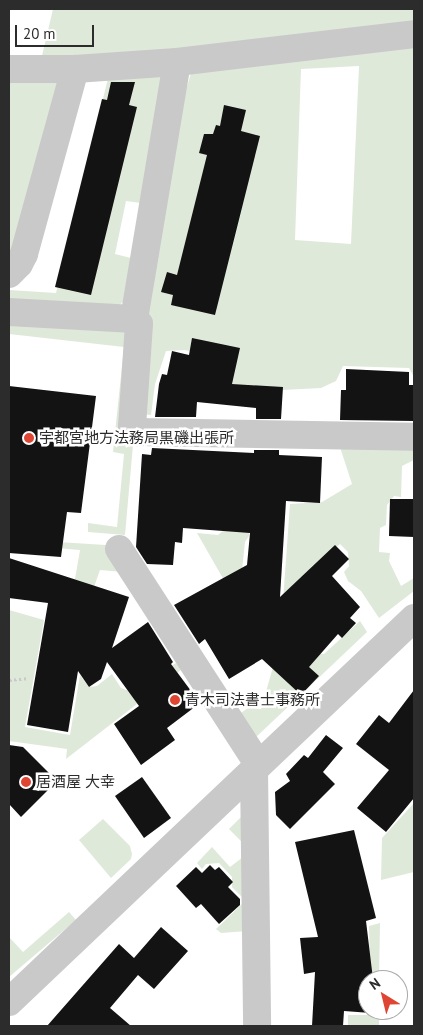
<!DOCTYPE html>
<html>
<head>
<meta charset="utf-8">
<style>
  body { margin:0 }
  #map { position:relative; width:423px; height:1035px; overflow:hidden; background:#fff; font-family:"PT Sans","Noto Sans JP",sans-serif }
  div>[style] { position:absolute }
  .green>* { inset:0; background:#dfe9d9 }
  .building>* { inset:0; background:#131313 }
  .path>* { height:3px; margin-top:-1.5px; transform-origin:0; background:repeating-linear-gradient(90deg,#c9c9c9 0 2.5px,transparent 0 5px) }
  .minor>* { height:28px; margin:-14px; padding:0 14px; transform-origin:14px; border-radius:14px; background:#c9c9c9 }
  .dots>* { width:14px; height:14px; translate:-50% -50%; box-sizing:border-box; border:2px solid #fff; border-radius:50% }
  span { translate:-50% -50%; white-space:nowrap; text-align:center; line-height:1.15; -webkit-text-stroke:5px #fff; paint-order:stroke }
  .poi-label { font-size:15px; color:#2c2c2c }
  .left { translate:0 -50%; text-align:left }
  .frame { position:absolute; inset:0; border:10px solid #2c2c2c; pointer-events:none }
  .north { position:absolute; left:358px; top:970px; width:50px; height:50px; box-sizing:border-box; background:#fff; border:1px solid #ababab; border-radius:50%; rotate:324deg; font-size:14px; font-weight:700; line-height:20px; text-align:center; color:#2c2c2c }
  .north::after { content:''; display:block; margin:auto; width:18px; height:22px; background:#de4633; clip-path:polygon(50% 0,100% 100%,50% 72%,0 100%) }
  .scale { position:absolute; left:15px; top:25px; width:79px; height:22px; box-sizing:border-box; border:2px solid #2c2c2c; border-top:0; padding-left:6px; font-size:15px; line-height:18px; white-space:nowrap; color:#2c2c2c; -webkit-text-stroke:4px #fff; paint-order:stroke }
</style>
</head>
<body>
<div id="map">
  <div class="green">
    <div style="clip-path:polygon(evenodd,53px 9px,414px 9px,414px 377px,409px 368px,343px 366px,336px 381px,321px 388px,263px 391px,219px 381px,209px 356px,185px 350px,166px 351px,155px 384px,151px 415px,140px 414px,149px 314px,144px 304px,178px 116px,192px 70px,41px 60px,53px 9px,359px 66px,351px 244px,295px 240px,301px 69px,359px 66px)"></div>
    <div style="clip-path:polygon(9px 66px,63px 75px,9px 276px)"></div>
    <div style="clip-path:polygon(163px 72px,141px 203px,126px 201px,115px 254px,131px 258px,124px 301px,114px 310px,9px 303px,9px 290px,56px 293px,109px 74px)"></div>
    <div style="clip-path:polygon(9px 323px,123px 327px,131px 341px,123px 443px,133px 445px,125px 535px,88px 532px,88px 523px,117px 527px,124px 454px,113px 452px,124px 347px,9px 334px)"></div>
    <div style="clip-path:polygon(339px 444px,414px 446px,414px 460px,402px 466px,401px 497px,394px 496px,387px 505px,386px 525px,380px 528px,379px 552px,390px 553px,389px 561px,401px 586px,414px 578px,414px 591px,379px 618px,361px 591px,348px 581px,344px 572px,349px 566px,348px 552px,340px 544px,307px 573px,313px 653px,324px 654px,360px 621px,367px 632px,253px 740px,238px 715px,248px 708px,261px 709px,277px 653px,248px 622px,197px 533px,218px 535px,229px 526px,250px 483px,249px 536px,245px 542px,239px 598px,283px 601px,290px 504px,322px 502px,352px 484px)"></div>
    <div style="clip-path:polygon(9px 539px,106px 545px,123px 572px,100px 570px,94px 587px,54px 578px,75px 579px,80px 550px,9px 544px)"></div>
    <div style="clip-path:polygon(9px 610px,44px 620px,25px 727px,70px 735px,80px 675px,89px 687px,97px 686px,112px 674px,121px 688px,129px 691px,176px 663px,182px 669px,66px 759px,67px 749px,9px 741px)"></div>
    <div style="clip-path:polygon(414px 803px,414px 872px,381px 880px,382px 838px)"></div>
    <div style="clip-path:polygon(245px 813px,247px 931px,221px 933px,216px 929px,243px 903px,242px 897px,232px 887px,232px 877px,219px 863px,206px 864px,202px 869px,197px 863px,212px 847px,230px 867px,243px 857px,244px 844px,229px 829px)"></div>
    <div style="clip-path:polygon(103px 819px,130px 846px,132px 854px,131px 859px,111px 878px,79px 840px)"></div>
    <div style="clip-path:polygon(69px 912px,76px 920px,9px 977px,9px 937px,23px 952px)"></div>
    <div style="clip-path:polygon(380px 923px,379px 980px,374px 980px,370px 969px,369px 926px)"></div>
    <div style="clip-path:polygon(374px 1010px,379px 1010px,379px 1026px,348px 1026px,348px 1015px,371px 1015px)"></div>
  </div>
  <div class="building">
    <div style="clip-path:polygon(111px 82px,135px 82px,129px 105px,137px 107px,91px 295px,55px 287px,102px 99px,107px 100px)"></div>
    <div style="clip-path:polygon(224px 105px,246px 110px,241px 131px,260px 136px,215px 315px,171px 305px,173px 295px,161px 292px,167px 272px,177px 275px,207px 155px,199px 153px,204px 134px,213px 134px,216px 125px,220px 126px)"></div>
    <div style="clip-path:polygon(192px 338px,240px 348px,232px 384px,283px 387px,281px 419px,256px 419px,256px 408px,197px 402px,196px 417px,155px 417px,159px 384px,162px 374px,167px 375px,172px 351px,189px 355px)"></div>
    <div style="clip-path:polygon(346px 369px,409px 372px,409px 385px,414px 385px,414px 421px,340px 420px,341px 390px,346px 390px)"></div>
    <div style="clip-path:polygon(9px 386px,96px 396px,81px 513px,67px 512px,61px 557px,9px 553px)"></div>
    <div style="clip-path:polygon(152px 448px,254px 453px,254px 450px,279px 450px,279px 455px,322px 457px,320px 503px,286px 501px,280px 597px,335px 545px,349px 559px,332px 576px,360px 607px,350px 618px,356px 623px,342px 638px,338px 634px,309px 667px,319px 676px,301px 695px,262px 659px,229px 679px,205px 639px,199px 644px,174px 605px,247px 565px,250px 533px,183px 528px,182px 543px,175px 542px,173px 565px,147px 564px,136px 547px,142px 454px,151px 455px)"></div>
    <div style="clip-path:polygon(390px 499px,414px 499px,414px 537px,389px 536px)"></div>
    <div style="clip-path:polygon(9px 558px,129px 597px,112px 648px,148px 622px,173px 662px,171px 664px,200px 703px,167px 728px,175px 740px,141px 765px,114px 724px,139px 706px,107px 662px,101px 679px,89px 687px,78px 671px,68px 732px,27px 725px,48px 603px,9px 598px)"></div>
    <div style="clip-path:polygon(414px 690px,414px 798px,386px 832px,357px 808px,389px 770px,356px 744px,379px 715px,389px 723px)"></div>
    <div style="clip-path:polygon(326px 735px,343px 748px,323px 772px,335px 784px,290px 829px,276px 815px,275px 792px,290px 781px,286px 774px,304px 755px,308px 758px)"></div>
    <div style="clip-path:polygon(9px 745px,23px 747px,54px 778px,48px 784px,51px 787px,21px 817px,9px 804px)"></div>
    <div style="clip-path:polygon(142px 777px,171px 818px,144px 838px,115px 796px)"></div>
    <div style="clip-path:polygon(354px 830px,376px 918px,366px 921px,373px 979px,368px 980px,368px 1010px,371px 1013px,344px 1011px,343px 1026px,312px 1026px,315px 972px,304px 974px,300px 938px,318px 937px,295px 842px)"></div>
    <div style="clip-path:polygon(210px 865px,215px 870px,219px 867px,233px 882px,228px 887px,240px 899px,240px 905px,219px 924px,201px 904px,196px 908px,176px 886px,196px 867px,202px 873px)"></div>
    <div style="clip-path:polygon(161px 927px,188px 951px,154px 989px,138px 975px,110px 1008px,131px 1026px,47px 1026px,119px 944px,134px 958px)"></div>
  </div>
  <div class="path">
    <div style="left:9px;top:680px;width:20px;rotate:-6deg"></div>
  </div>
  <div class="minor">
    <div style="left:177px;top:62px;width:239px;rotate:-6.7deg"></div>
    <div style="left:9px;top:69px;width:66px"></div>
    <div style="left:75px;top:69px;width:102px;rotate:-3.9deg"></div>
    <div style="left:177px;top:62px;width:261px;rotate:99.5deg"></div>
    <div style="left:9px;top:274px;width:14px;rotate:-45deg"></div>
    <div style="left:19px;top:264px;width:11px;rotate:-63deg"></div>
    <div style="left:24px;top:254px;width:192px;rotate:-74.6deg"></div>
    <div style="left:9px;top:312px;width:125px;rotate:3.2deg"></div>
    <div style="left:134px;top:319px;width:7px;rotate:45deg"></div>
    <div style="left:139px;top:324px;width:102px;rotate:93.9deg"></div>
    <div style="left:132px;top:426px;width:8px;rotate:50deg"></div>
    <div style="left:137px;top:432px;width:277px;rotate:1deg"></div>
    <div style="left:119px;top:549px;width:257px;rotate:57.1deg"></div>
    <div style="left:254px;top:770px;width:256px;rotate:89.3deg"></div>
    <div style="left:9px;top:1002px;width:558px;rotate:-43.48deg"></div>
  </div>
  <div class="dots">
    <div style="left:29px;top:438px;background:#de4633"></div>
    <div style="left:175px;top:700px;background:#de4633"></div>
    <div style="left:26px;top:782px;background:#de4633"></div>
  </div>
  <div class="poi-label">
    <span class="left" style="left:39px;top:438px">宇都宮地方法務局黒磯出張所</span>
    <span class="left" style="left:185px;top:700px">青木司法書士事務所</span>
    <span class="left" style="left:36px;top:782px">居酒屋 大幸</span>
  </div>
  <div class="frame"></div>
  <div class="north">N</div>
  <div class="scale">20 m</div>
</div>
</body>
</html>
